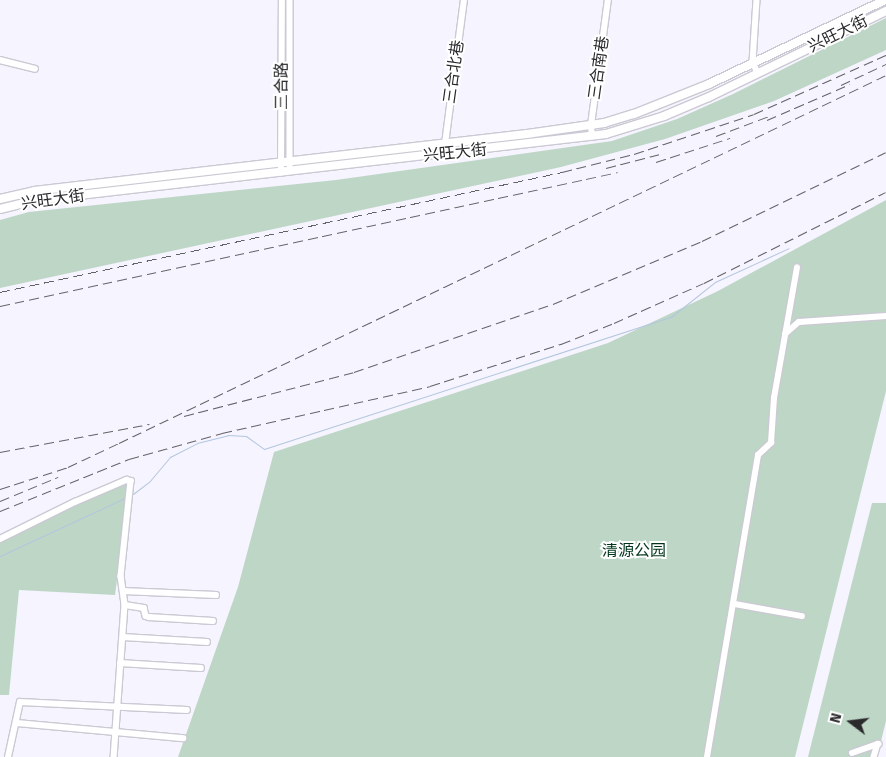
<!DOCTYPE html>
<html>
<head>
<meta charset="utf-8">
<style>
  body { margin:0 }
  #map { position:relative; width:886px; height:757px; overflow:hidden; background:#f6f4fe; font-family:"Fira Sans","Noto Sans SC",sans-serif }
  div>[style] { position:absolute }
  .green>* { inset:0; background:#bdd6c6 }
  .stream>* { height:1px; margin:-0.5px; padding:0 0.5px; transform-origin:0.5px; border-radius:0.5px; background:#b2c6df }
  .roads { filter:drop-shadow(1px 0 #cbc9d3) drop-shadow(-1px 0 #cbc9d3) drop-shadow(0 1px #cbc9d3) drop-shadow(0 -1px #cbc9d3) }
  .minor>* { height:5.5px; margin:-2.75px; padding:0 2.75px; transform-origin:2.75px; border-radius:2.75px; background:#fff }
  .major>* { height:8px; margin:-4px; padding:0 4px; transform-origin:4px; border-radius:4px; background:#fff }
  .rail>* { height:1px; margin-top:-0.5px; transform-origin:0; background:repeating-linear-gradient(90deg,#636267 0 10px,transparent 0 15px) }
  span { translate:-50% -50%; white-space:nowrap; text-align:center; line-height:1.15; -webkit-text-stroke:4px #fff; paint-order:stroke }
  .street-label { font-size:16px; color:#2a292c }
  .park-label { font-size:16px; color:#00351b }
  .north { position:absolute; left:826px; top:697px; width:50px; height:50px; -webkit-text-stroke:4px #fff; paint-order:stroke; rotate:285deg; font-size:14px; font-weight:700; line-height:20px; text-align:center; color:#2a292c }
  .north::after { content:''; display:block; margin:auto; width:18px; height:22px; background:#2a292c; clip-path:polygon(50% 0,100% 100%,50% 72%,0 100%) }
</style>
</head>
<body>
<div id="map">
  <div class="green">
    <div style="clip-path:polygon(886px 18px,886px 50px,774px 101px,665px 139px,561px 167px,0 288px,0 220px,29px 212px,336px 180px,612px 141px,677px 119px,733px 94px)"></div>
    <div style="clip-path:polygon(886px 200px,886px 391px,795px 757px,178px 757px,238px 587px,274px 452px,608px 343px,718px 291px)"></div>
    <div style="clip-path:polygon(130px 481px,115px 595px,19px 590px,9px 695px,0 695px,0 539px)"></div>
    <div style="clip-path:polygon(872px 503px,886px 503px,886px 721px,877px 757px,808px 757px)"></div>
  </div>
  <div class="stream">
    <div style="left:133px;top:494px;width:20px;rotate:-37deg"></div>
    <div style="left:149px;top:482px;width:33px;rotate:-50deg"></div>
    <div style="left:170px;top:457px;width:30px;rotate:-27deg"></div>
    <div style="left:197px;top:443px;width:32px;rotate:-14deg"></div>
    <div style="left:228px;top:435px;width:18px;rotate:3deg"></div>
    <div style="left:246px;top:436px;width:22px;rotate:36deg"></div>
    <div style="left:264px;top:449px;width:428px;rotate:-18deg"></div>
    <div style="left:671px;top:317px;width:56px;rotate:-38.5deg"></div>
    <div style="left:715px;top:282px;width:81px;rotate:-24.7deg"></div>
    <div style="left:0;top:556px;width:140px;rotate:-24.9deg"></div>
  </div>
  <div class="roads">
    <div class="minor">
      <div style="left:290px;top:0;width:165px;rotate:90deg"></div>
      <div style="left:757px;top:0;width:62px;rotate:93.7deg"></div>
      <div style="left:753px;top:62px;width:12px;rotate:66deg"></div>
      <div style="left:0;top:60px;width:36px;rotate:14deg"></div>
      <div style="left:592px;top:137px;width:12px;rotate:-95deg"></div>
      <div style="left:591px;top:125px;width:126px;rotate:-82.3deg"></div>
      <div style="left:445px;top:144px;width:145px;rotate:-82.5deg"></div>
      <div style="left:281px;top:173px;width:173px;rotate:-89.7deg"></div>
      <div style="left:785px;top:334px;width:18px;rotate:-41deg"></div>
      <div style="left:799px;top:322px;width:87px;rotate:-3.9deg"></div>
      <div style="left:0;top:539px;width:84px;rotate:-26.3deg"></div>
      <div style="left:75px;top:502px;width:56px;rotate:-23.3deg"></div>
      <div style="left:126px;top:480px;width:5px;rotate:11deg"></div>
      <div style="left:131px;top:481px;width:96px;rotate:96deg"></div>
      <div style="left:121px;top:576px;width:29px;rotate:82deg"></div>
      <div style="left:125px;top:605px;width:152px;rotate:94.1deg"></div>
      <div style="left:123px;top:591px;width:93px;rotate:2.5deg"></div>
      <div style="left:735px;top:604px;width:68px;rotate:10.2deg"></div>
      <div style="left:125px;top:605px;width:19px;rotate:9deg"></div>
      <div style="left:144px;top:608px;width:8px;rotate:76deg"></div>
      <div style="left:146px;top:616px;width:3px;rotate:18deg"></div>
      <div style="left:149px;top:617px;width:64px;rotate:3.6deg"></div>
      <div style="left:123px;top:637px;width:84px;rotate:3.4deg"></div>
      <div style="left:120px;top:663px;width:81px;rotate:3.5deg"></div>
      <div style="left:17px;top:723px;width:167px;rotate:5.2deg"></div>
      <div style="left:852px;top:753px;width:28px;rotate:-19deg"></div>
      <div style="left:878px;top:744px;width:14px;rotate:107deg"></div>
      <div style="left:8px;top:757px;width:56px;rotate:-77.7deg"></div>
      <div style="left:20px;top:702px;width:167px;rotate:2.7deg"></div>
      <div style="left:707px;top:757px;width:306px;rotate:-80.4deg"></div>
      <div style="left:758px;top:455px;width:18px;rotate:-43deg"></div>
      <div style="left:771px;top:443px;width:45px;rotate:-86.2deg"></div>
      <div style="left:774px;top:398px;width:132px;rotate:-80deg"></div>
    </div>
    <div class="major">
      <div style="left:0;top:199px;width:35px;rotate:-13deg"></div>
      <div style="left:34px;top:191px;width:496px;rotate:-6.6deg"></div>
      <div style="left:527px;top:134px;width:78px;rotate:-8.1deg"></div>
      <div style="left:604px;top:123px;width:31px;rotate:-17deg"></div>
      <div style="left:634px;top:114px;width:81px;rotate:-21.8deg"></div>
      <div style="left:709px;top:84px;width:195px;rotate:-25.5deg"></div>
      <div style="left:0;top:209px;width:37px;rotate:-14deg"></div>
      <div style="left:36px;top:200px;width:574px;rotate:-6.6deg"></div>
      <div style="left:606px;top:134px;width:61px;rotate:-17.2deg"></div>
      <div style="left:664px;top:116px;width:49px;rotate:-22.9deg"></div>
      <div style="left:709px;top:97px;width:197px;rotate:-25.9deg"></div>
    </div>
  </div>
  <div class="rail">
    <div style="left:841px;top:85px;width:50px;rotate:-25deg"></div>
    <div style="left:767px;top:120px;width:90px;rotate:-23.4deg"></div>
    <div style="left:716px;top:136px;width:60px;rotate:-20.6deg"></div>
    <div style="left:656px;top:162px;width:78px;rotate:-18deg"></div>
    <div style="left:606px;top:168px;width:60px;rotate:-14.5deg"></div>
    <div style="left:0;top:292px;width:575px;rotate:-12.05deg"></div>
    <div style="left:562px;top:172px;width:74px;rotate:-14deg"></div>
    <div style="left:634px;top:154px;width:126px;rotate:-18.4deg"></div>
    <div style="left:754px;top:114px;width:145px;rotate:-24.1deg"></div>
    <div style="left:0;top:306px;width:632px;rotate:-12.23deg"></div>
    <div style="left:184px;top:416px;width:176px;rotate:-14.5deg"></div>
    <div style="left:354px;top:372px;width:210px;rotate:-18.9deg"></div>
    <div style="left:553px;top:304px;width:162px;rotate:-22.9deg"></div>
    <div style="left:702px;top:241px;width:204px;rotate:-25.8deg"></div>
    <div style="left:0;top:452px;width:152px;rotate:-10.6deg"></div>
    <div style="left:0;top:489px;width:71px;rotate:-17.9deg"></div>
    <div style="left:68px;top:467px;width:56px;rotate:-25.2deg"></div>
    <div style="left:119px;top:443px;width:851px;rotate:-25.63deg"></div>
    <div style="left:0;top:501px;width:63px;rotate:-22.5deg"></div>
    <div style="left:0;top:511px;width:139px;rotate:-22deg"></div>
    <div style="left:129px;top:459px;width:97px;rotate:-15.6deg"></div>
    <div style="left:222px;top:433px;width:213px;rotate:-12.7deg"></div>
    <div style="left:430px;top:386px;width:138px;rotate:-17.8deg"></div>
    <div style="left:561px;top:344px;width:57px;rotate:-21.6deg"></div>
    <div style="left:614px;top:323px;width:98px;rotate:-24deg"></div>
    <div style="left:704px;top:283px;width:203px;rotate:-26.6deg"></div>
  </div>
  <div class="street-label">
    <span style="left:838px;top:34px;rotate:-26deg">兴旺大街</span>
    <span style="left:599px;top:68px;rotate:-82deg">三合南巷</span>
    <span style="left:454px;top:72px;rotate:-82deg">三合北巷</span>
    <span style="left:282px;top:86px;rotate:-90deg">三合路</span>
    <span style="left:455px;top:153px;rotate:-6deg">兴旺大街</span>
    <span style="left:53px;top:200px;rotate:-8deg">兴旺大街</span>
  </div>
  <div class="park-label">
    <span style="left:634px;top:551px">清源公园</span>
  </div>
  <div class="north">N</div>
</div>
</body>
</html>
